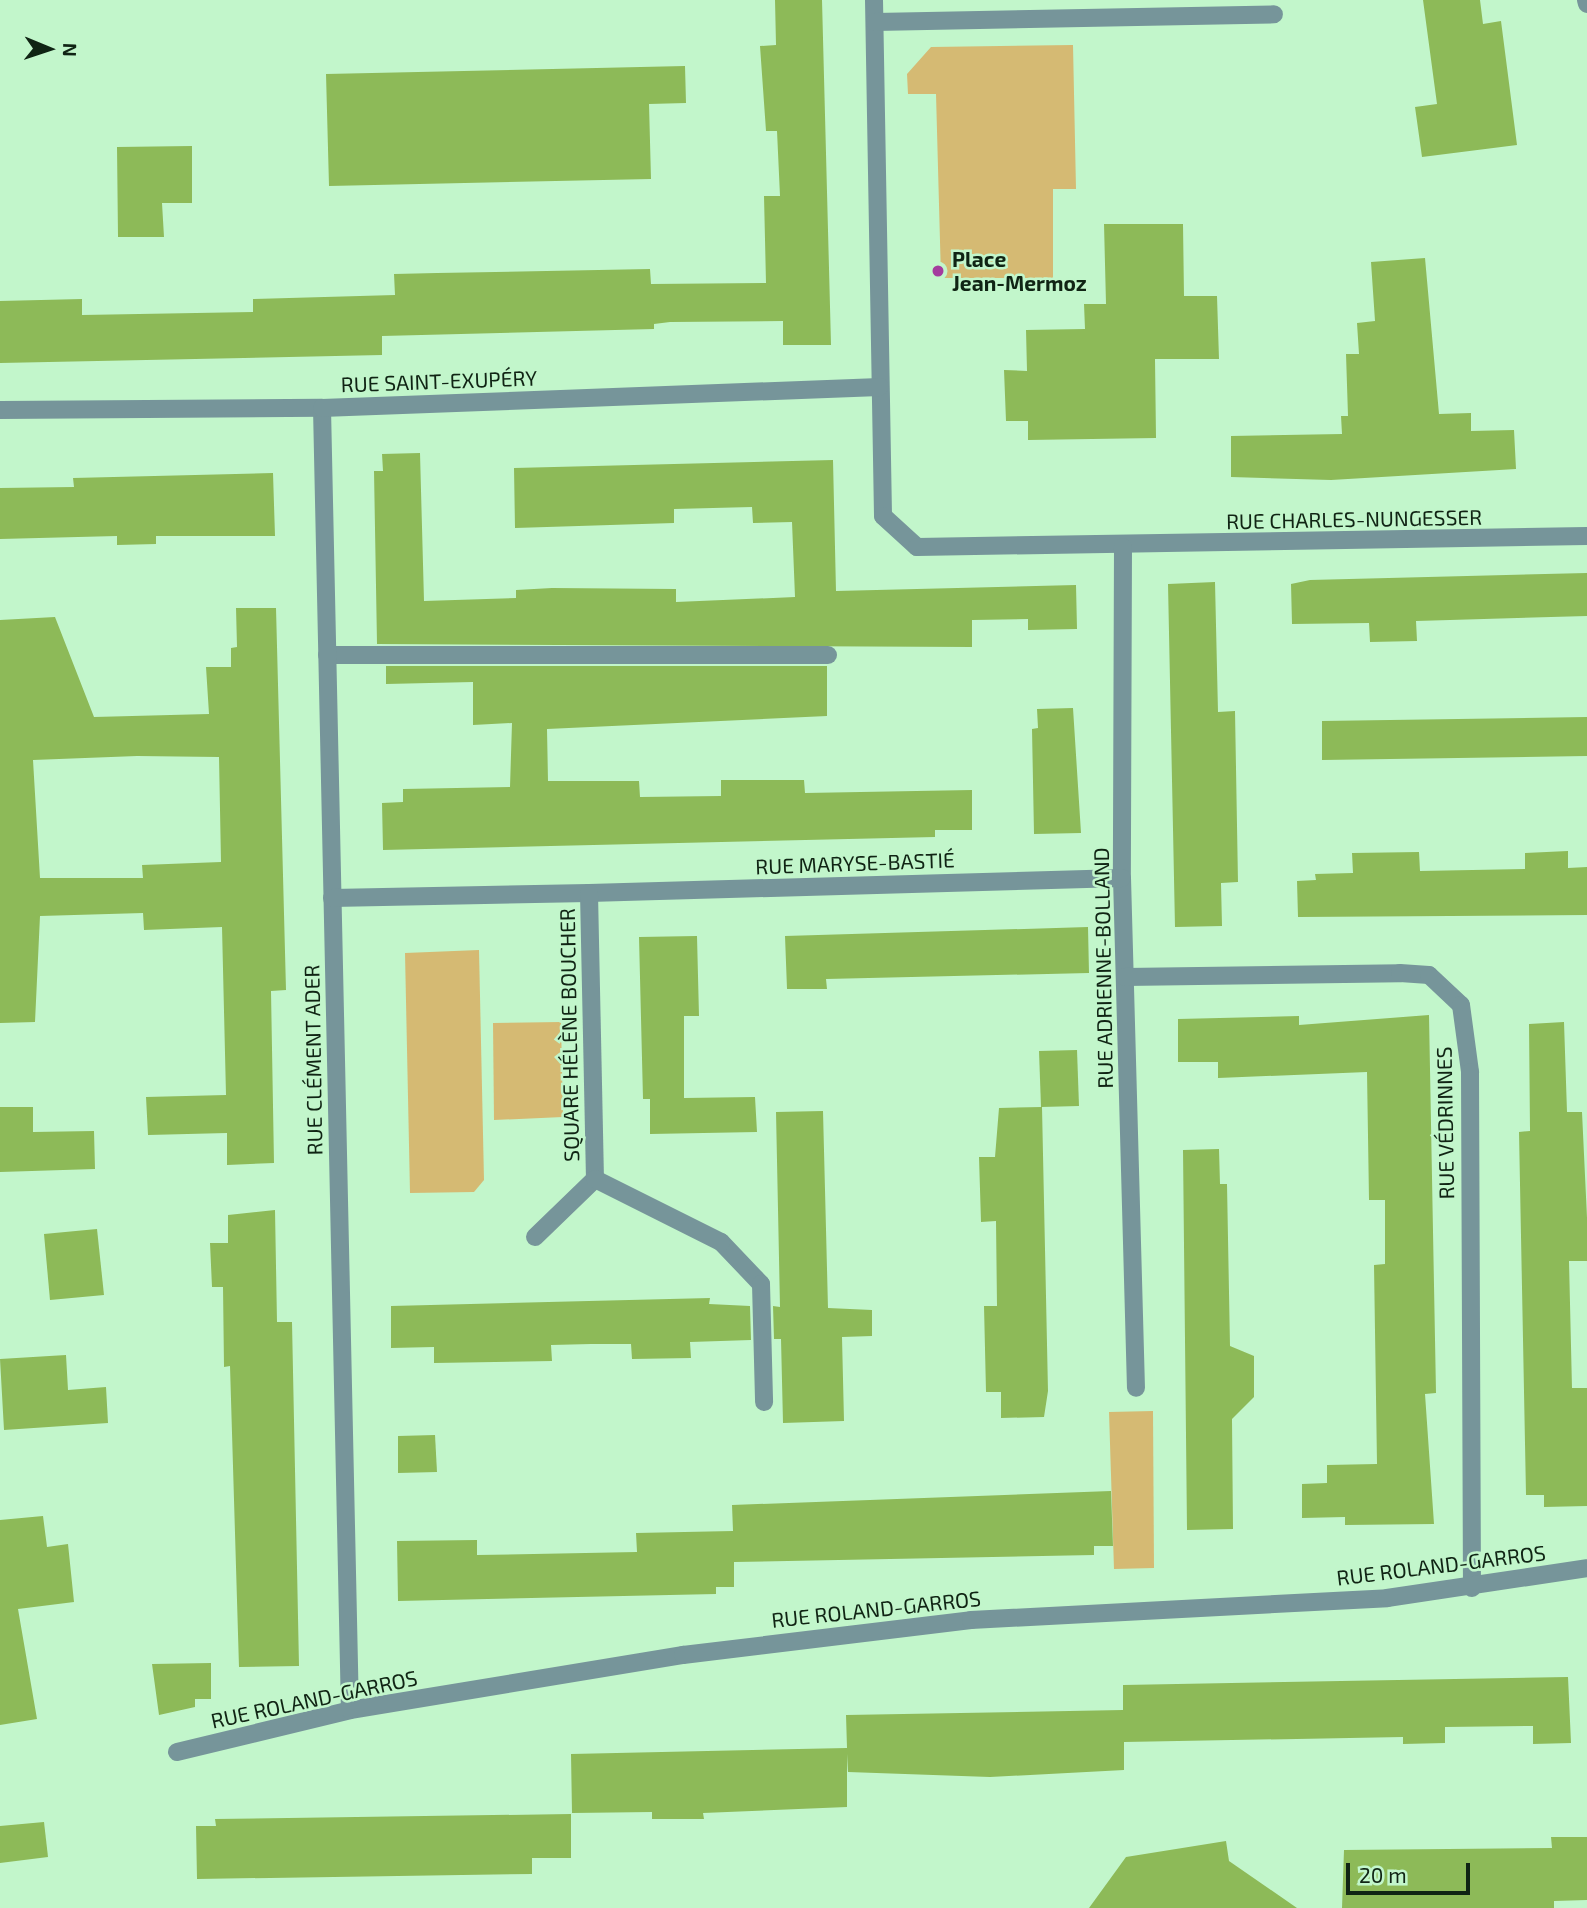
<!DOCTYPE html>
<html>
<head>
<meta charset="utf-8">
<style>
  body { margin:0 }
  #map { position:relative; width:1587px; height:1908px; overflow:hidden; background:#c2f6cb; font-family:"Exo 2",sans-serif }
  div>[style] { position:absolute }
  .green>* { inset:0; background:#d5ba73 }
  .building>* { inset:0; background:#8dba58 }
  .service>* { height:18px; margin:-9px; padding:0 9px; transform-origin:9px; border-radius:9px; background:#76959a }
  .minor>* { height:18px; margin:-9px; padding:0 9px; transform-origin:9px; border-radius:9px; background:#76959a }
  .dots>* { width:19px; height:19px; translate:-50% -50%; box-sizing:border-box; border:4px solid #c2f6cb; border-radius:50% }
  span { translate:-50% -50%; white-space:nowrap; text-align:center; line-height:1.15; -webkit-text-stroke:5px #c2f6cb; paint-order:stroke }
  .poi-label { font-size:21px; color:#102414; font-weight:700 }
  .left { translate:0 -50%; text-align:left }
  .street-label { font-size:21px; color:#102414 }
  .north { position:absolute; left:14px; top:14px; width:70px; height:70px; -webkit-text-stroke:5px #c2f6cb; paint-order:stroke; rotate:92deg; font-size:19px; font-weight:700; line-height:28px; text-align:center; color:#102414 }
  .north::after { content:''; display:block; margin:auto; width:24px; height:32px; background:#102414; clip-path:polygon(50% 0,100% 100%,50% 72%,0 100%) }
  .scale { position:absolute; left:1346px; top:1863px; width:124px; height:32px; box-sizing:border-box; border:4px solid #102414; border-top:0; padding-left:9px; font-size:21px; line-height:24px; white-space:nowrap; color:#102414; -webkit-text-stroke:5px #c2f6cb; paint-order:stroke }
</style>
</head>
<body>
<div id="map">
  <div class="green">
    <div style="clip-path:polygon(1073px 45px,1076px 189px,1053px 189px,1053px 278px,941px 278px,936px 94px,908px 94px,907px 74px,931px 47px)"></div>
    <div style="clip-path:polygon(479px 950px,484px 1180px,474px 1192px,410px 1193px,405px 953px)"></div>
    <div style="clip-path:polygon(561px 1022px,563px 1117px,494px 1120px,493px 1023px)"></div>
    <div style="clip-path:polygon(1153px 1411px,1154px 1568px,1114px 1569px,1109px 1412px)"></div>
  </div>
  <div class="building">
    <div style="clip-path:polygon(775px 0,822px 0,831px 345px,783px 345px,783px 321px,670px 322px,654px 324px,654px 329px,382px 336px,382px 355px,0 363px,0 301px,82px 299px,82px 315px,253px 312px,253px 299px,395px 295px,394px 274px,437px 273px,650px 269px,651px 284px,766px 283px,764px 196px,780px 196px,777px 131px,766px 131px,760px 46px,776px 45px)"></div>
    <div style="clip-path:polygon(1423px 0,1480px 0,1483px 24px,1501px 21px,1517px 145px,1422px 157px,1415px 107px,1437px 104px)"></div>
    <div style="clip-path:polygon(685px 66px,686px 103px,649px 104px,651px 179px,329px 186px,326px 74px)"></div>
    <div style="clip-path:polygon(192px 146px,192px 203px,162px 203px,164px 237px,118px 237px,117px 147px)"></div>
    <div style="clip-path:polygon(1104px 224px,1183px 224px,1184px 296px,1217px 296px,1219px 359px,1155px 359px,1156px 438px,1028px 440px,1028px 421px,1006px 421px,1004px 370px,1027px 371px,1026px 330px,1085px 329px,1084px 304px,1106px 304px)"></div>
    <div style="clip-path:polygon(1425px 258px,1439px 414px,1471px 413px,1471px 431px,1514px 430px,1516px 469px,1331px 480px,1231px 477px,1231px 436px,1342px 434px,1341px 416px,1348px 416px,1346px 354px,1359px 354px,1357px 323px,1375px 321px,1371px 262px)"></div>
    <div style="clip-path:polygon(420px 453px,424px 601px,516px 598px,516px 590px,552px 588px,676px 589px,676px 602px,795px 597px,792px 522px,753px 523px,752px 507px,674px 509px,674px 523px,515px 528px,514px 468px,833px 460px,836px 591px,1076px 585px,1077px 629px,1028px 630px,1028px 619px,972px 620px,972px 647px,377px 644px,374px 471px,383px 471px,382px 454px)"></div>
    <div style="clip-path:polygon(273px 473px,275px 536px,156px 536px,156px 544px,117px 545px,117px 536px,0 539px,0 488px,74px 487px,73px 478px)"></div>
    <div style="clip-path:polygon(1587px 573px,1587px 616px,1416px 621px,1417px 641px,1370px 642px,1369px 623px,1292px 624px,1291px 584px,1310px 580px)"></div>
    <div style="clip-path:polygon(1215px 582px,1218px 712px,1235px 711px,1238px 882px,1221px 883px,1222px 926px,1175px 927px,1168px 584px)"></div>
    <div style="clip-path:polygon(evenodd,236px 608px,276px 608px,286px 990px,271px 991px,274px 1163px,227px 1165px,227px 1133px,148px 1135px,146px 1097px,226px 1095px,222px 927px,144px 930px,143px 913px,40px 916px,35px 1022px,0 1023px,0 620px,55px 617px,94px 717px,209px 714px,206px 667px,231px 667px,231px 648px,237px 647px,236px 608px,137px 756px,219px 757px,221px 862px,142px 865px,143px 878px,40px 878px,33px 760px,137px 756px)"></div>
    <div style="clip-path:polygon(386px 666px,827px 666px,827px 716px,547px 729px,548px 781px,639px 781px,640px 797px,721px 796px,721px 780px,804px 780px,805px 793px,972px 790px,972px 830px,935px 830px,935px 837px,383px 850px,382px 803px,403px 802px,403px 789px,510px 787px,512px 723px,473px 725px,473px 682px,386px 684px)"></div>
    <div style="clip-path:polygon(1073px 708px,1081px 833px,1034px 834px,1032px 729px,1038px 728px,1037px 709px)"></div>
    <div style="clip-path:polygon(1587px 717px,1587px 756px,1322px 760px,1322px 721px)"></div>
    <div style="clip-path:polygon(1568px 851px,1568px 868px,1587px 867px,1587px 915px,1298px 917px,1297px 881px,1316px 880px,1315px 874px,1353px 873px,1352px 853px,1419px 852px,1420px 871px,1525px 869px,1525px 853px)"></div>
    <div style="clip-path:polygon(1088px 927px,1089px 973px,826px 979px,827px 989px,787px 989px,785px 936px)"></div>
    <div style="clip-path:polygon(697px 936px,699px 1016px,684px 1016px,684px 1098px,755px 1097px,757px 1132px,650px 1134px,650px 1099px,643px 1099px,639px 937px)"></div>
    <div style="clip-path:polygon(1429px 1015px,1436px 1393px,1425px 1394px,1434px 1524px,1345px 1525px,1345px 1517px,1302px 1518px,1302px 1484px,1327px 1483px,1327px 1465px,1377px 1464px,1374px 1265px,1385px 1264px,1385px 1200px,1369px 1200px,1367px 1072px,1218px 1078px,1218px 1062px,1178px 1062px,1178px 1019px,1299px 1016px,1299px 1025px)"></div>
    <div style="clip-path:polygon(1564px 1022px,1567px 1112px,1582px 1112px,1587px 1218px,1587px 1261px,1569px 1261px,1572px 1388px,1587px 1388px,1587px 1506px,1544px 1507px,1544px 1495px,1526px 1495px,1519px 1132px,1530px 1131px,1529px 1024px)"></div>
    <div style="clip-path:polygon(1077px 1050px,1079px 1106px,1041px 1107px,1039px 1051px)"></div>
    <div style="clip-path:polygon(0 1107px,33px 1107px,33px 1132px,94px 1131px,95px 1169px,0 1172px)"></div>
    <div style="clip-path:polygon(1042px 1107px,1048px 1391px,1044px 1417px,1001px 1418px,1001px 1392px,986px 1392px,984px 1306px,997px 1306px,996px 1221px,981px 1222px,979px 1157px,995px 1157px,999px 1108px)"></div>
    <div style="clip-path:polygon(823px 1111px,828px 1308px,872px 1310px,872px 1336px,842px 1337px,844px 1421px,783px 1423px,781px 1339px,774px 1339px,773px 1306px,780px 1307px,776px 1112px)"></div>
    <div style="clip-path:polygon(1219px 1149px,1220px 1184px,1227px 1184px,1230px 1346px,1254px 1356px,1254px 1397px,1232px 1419px,1233px 1529px,1187px 1530px,1183px 1150px)"></div>
    <div style="clip-path:polygon(275px 1210px,277px 1322px,292px 1322px,299px 1666px,239px 1667px,230px 1366px,224px 1367px,223px 1287px,212px 1287px,210px 1243px,228px 1243px,228px 1215px)"></div>
    <div style="clip-path:polygon(97px 1229px,104px 1295px,50px 1300px,44px 1234px)"></div>
    <div style="clip-path:polygon(710px 1298px,709px 1304px,750px 1306px,751px 1340px,690px 1342px,691px 1358px,632px 1359px,631px 1344px,591px 1344px,551px 1345px,552px 1361px,434px 1363px,434px 1347px,391px 1348px,391px 1306px)"></div>
    <div style="clip-path:polygon(66px 1355px,68px 1390px,106px 1387px,108px 1423px,4px 1430px,0 1359px)"></div>
    <div style="clip-path:polygon(435px 1435px,437px 1472px,398px 1473px,398px 1436px)"></div>
    <div style="clip-path:polygon(1111px 1491px,1113px 1546px,1094px 1546px,1094px 1555px,734px 1562px,734px 1587px,716px 1587px,716px 1594px,398px 1601px,397px 1541px,477px 1540px,477px 1555px,637px 1552px,636px 1533px,733px 1531px,732px 1505px)"></div>
    <div style="clip-path:polygon(43px 1516px,47px 1547px,68px 1544px,74px 1602px,18px 1609px,37px 1719px,0 1725px,0 1520px)"></div>
    <div style="clip-path:polygon(211px 1663px,211px 1699px,195px 1699px,195px 1707px,159px 1715px,152px 1664px)"></div>
    <div style="clip-path:polygon(1568px 1677px,1571px 1743px,1533px 1744px,1533px 1726px,1445px 1727px,1445px 1743px,1403px 1744px,1403px 1737px,1124px 1742px,1124px 1770px,990px 1777px,848px 1772px,847px 1754px,847px 1807px,703px 1813px,704px 1819px,652px 1819px,652px 1812px,572px 1813px,571px 1754px,847px 1748px,846px 1715px,1123px 1710px,1123px 1685px)"></div>
    <div style="clip-path:polygon(571px 1814px,571px 1858px,532px 1858px,532px 1874px,197px 1879px,196px 1826px,216px 1826px,215px 1819px)"></div>
    <div style="clip-path:polygon(44px 1822px,48px 1857px,0 1863px,0 1826px)"></div>
    <div style="clip-path:polygon(1551px 1837px,1587px 1837px,1587px 1900px,1554px 1901px,1554px 1908px,1342px 1908px,1344px 1850px,1552px 1848px)"></div>
    <div style="clip-path:polygon(1226px 1841px,1229px 1861px,1297px 1908px,1089px 1908px,1126px 1857px)"></div>
  </div>
  <div class="service">
    <div style="left:327px;top:655px;width:501px"></div>
    <div style="left:721px;top:1242px;width:58px;rotate:46.4deg"></div>
    <div style="left:761px;top:1284px;width:118px;rotate:88.5deg"></div>
  </div>
  <div class="minor">
    <div style="left:874px;top:0;width:516px;rotate:89deg"></div>
    <div style="left:883px;top:516px;width:46px;rotate:42.4deg"></div>
    <div style="left:917px;top:547px;width:670px;rotate:-0.94deg"></div>
    <div style="left:1586px;top:0;width:4px;rotate:76deg"></div>
    <div style="left:875px;top:22px;width:399px;rotate:-1.1deg"></div>
    <div style="left:322px;top:408px;width:1302px;rotate:88.77deg"></div>
    <div style="left:0;top:410px;width:322px;rotate:-0.4deg"></div>
    <div style="left:322px;top:408px;width:558px;rotate:-2.16deg"></div>
    <div style="left:1123px;top:547px;width:331px;rotate:90.2deg"></div>
    <div style="left:1122px;top:878px;width:510px;rotate:88.43deg"></div>
    <div style="left:589px;top:893px;width:533px;rotate:-1.61deg"></div>
    <div style="left:332px;top:898px;width:257px;rotate:-1.1deg"></div>
    <div style="left:589px;top:893px;width:286px;rotate:88.8deg"></div>
    <div style="left:1125px;top:977px;width:275px;rotate:-0.8deg"></div>
    <div style="left:1400px;top:973px;width:29px;rotate:4deg"></div>
    <div style="left:1429px;top:975px;width:44px;rotate:43.2deg"></div>
    <div style="left:1461px;top:1005px;width:68px;rotate:82.3deg"></div>
    <div style="left:1470px;top:1072px;width:516px;rotate:89.78deg"></div>
    <div style="left:535px;top:1237px;width:83px;rotate:-44deg"></div>
    <div style="left:595px;top:1179px;width:141px;rotate:26.6deg"></div>
    <div style="left:177px;top:1752px;width:178px;rotate:-13.6deg"></div>
    <div style="left:350px;top:1710px;width:338px;rotate:-9.4deg"></div>
    <div style="left:683px;top:1655px;width:290px;rotate:-6.9deg"></div>
    <div style="left:971px;top:1620px;width:417px;rotate:-3deg"></div>
    <div style="left:1387px;top:1598px;width:202px;rotate:-8.5deg"></div>
  </div>
  <div class="dots">
    <div style="left:938px;top:271px;background:#a43c9e"></div>
  </div>
  <div class="poi-label">
    <span class="left" style="left:952px;top:271px">Place<br>Jean-Mermoz</span>
  </div>
  <div class="street-label">
    <span style="left:439px;top:381px;rotate:-2deg">RUE SAINT-EXUPÉRY</span>
    <span style="left:1354px;top:519px;rotate:-1deg">RUE CHARLES-NUNGESSER</span>
    <span style="left:855px;top:863px;rotate:-2deg">RUE MARYSE-BASTIÉ</span>
    <span style="left:1103px;top:968px;rotate:-91deg">RUE ADRIENNE-BOLLAND</span>
    <span style="left:569px;top:1035px;rotate:-91deg">SQUARE HÉLÈNE BOUCHER</span>
    <span style="left:313px;top:1060px;rotate:-91deg">RUE CLÉMENT ADER</span>
    <span style="left:1445px;top:1123px;rotate:-91deg">RUE VÉDRINNES</span>
    <span style="left:1441px;top:1565px;rotate:-7deg">RUE ROLAND-GARROS</span>
    <span style="left:876px;top:1609px;rotate:-6deg">RUE ROLAND-GARROS</span>
    <span style="left:314px;top:1699px;rotate:-12deg">RUE ROLAND-GARROS</span>
  </div>
  <div class="north">N</div>
  <div class="scale">20 m</div>
</div>
</body>
</html>
